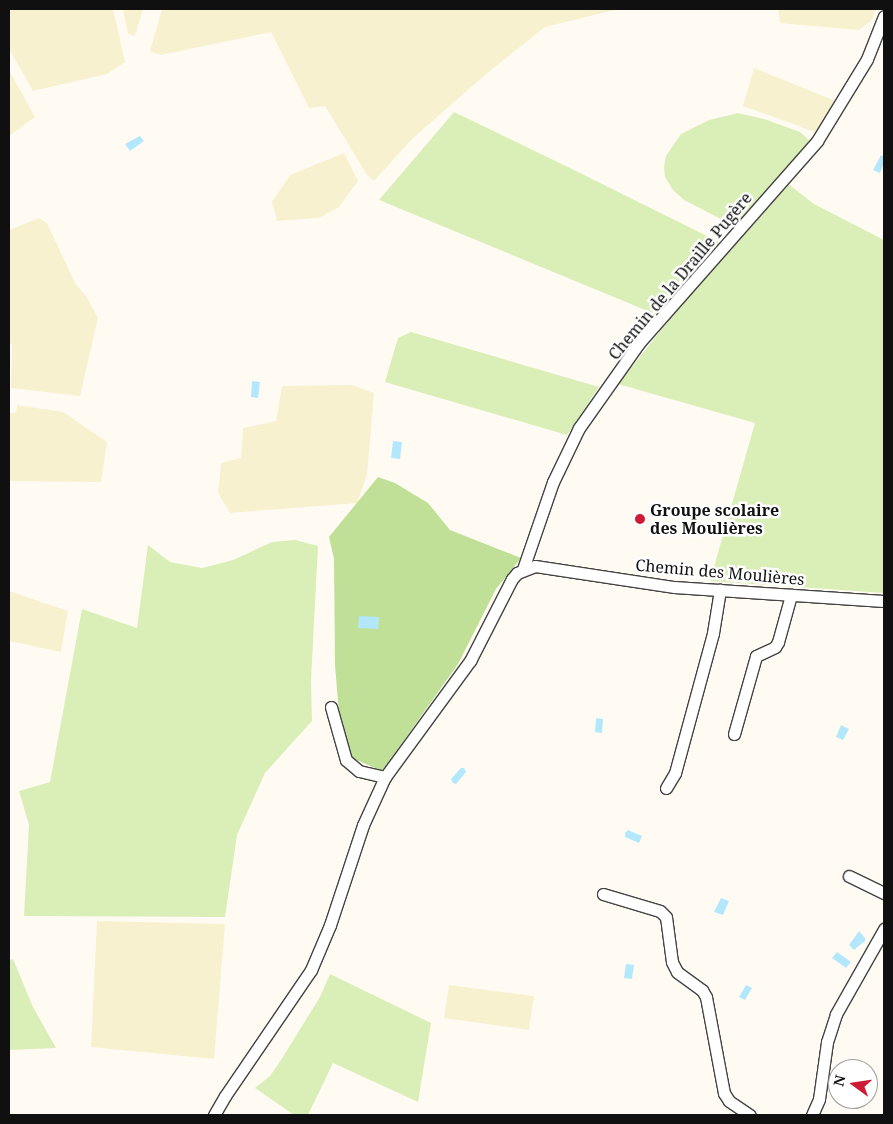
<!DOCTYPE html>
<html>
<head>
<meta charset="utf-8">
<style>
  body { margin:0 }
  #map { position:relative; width:893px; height:1124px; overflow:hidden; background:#fffbf3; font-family:"Noto Serif",serif }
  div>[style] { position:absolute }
  .farmland>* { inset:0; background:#f8f1d0 }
  .green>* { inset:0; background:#daeeb8 }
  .forest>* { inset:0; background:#bfe096 }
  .water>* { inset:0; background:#b3e8fc }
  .roads { filter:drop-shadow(1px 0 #434343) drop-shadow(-1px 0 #434343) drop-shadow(0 1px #434343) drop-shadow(0 -1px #434343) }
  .minor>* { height:11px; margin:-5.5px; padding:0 5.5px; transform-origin:5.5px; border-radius:5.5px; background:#fff }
  .dots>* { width:14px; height:14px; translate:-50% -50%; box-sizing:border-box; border:2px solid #fff; border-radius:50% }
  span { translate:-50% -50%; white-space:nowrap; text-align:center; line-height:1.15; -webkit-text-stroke:5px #fff; paint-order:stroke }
  .street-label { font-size:16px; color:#101010 }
  .poi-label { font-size:16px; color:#101010; font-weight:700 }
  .left { translate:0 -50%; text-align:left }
  .frame { position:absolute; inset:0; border:10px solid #101010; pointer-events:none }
  .north { position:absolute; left:828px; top:1059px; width:50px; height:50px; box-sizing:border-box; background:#fff; border:1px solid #9f9f9f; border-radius:50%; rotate:284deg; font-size:14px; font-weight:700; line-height:20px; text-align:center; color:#101010 }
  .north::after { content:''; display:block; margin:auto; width:18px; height:22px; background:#cf1a36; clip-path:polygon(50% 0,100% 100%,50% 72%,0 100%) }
</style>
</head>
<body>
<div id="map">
  <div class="farmland">
    <div style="clip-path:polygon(9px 9px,113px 9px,125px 62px,107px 74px,33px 91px,9px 49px)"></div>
    <div style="clip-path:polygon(123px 9px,143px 9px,135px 36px,128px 34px)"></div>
    <div style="clip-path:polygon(162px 9px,619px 9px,545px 27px,485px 75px,412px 139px,374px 181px,367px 175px,325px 106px,309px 108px,271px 32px,161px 55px,150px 51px)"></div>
    <div style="clip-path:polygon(778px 9px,876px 9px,871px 21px,859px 30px,780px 23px)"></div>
    <div style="clip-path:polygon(754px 68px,838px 102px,815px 132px,743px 106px)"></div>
    <div style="clip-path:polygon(9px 70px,35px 117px,9px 136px)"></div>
    <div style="clip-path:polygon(344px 153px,358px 181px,339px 207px,319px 218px,277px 221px,272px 202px,290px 175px)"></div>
    <div style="clip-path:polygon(39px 218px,47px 223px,75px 283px,86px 296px,98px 318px,80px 396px,11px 388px,12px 344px,9px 343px,9px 230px)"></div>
    <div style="clip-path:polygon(352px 385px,374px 393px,367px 475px,357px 503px,230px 513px,218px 493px,221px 463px,241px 458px,243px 428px,276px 421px,282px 386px)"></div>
    <div style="clip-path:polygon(17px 405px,63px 412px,107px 442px,101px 482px,9px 481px,9px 413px,16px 413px)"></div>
    <div style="clip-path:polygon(9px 591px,68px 611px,61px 652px,9px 641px)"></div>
    <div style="clip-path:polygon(97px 921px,225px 924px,214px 1059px,91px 1047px)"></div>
    <div style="clip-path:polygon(449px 985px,534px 996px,529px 1030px,444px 1018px)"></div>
  </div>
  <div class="green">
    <div style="clip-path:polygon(454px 112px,574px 170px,719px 242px,655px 314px,379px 200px)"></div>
    <div style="clip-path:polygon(738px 113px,764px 119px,800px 132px,810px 141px,739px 225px,721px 219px,684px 200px,673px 190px,665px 177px,664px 167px,666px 156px,681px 134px,709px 120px)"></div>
    <div style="clip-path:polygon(787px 183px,814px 204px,884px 240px,884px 593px,710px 581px,755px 423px,618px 384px,674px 314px)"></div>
    <div style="clip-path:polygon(411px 332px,599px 387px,567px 435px,385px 382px,398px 338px)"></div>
    <div style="clip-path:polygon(295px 540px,318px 546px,311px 680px,312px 721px,265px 773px,237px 835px,225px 917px,24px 916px,29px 825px,19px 791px,50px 782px,82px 609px,137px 628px,148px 545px,170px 562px,202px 568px,233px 560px,272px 542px)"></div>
    <div style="clip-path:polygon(13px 959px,33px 1007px,56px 1048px,9px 1050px,9px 960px)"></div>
    <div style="clip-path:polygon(330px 974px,431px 1023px,418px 1102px,333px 1063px,308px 1115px,294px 1115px,255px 1088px,270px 1076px,281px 1060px,320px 997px)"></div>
  </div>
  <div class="forest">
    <div style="clip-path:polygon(378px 477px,395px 483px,428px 503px,450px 530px,521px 558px,496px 589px,458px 664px,382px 771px,352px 758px,339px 713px,335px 665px,334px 559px,329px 537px)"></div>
  </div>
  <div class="water">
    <div style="clip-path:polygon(140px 136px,144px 141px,130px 151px,125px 144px)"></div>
    <div style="clip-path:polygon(881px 155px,884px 157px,884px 163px,880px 173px,873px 170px)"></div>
    <div style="clip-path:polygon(252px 381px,260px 382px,258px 398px,251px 397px)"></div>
    <div style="clip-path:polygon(393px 441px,402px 442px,400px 459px,391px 458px)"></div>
    <div style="clip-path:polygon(359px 616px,379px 617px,378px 629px,358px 628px)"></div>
    <div style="clip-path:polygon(596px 718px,603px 719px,602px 733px,595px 732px)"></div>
    <div style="clip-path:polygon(841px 725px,849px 729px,843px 740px,836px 737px)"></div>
    <div style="clip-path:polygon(461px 768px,464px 768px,466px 772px,456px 784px,453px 783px,451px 779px)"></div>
    <div style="clip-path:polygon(628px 830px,642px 836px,639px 843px,625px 837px,625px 833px)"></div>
    <div style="clip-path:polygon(721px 898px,729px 901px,723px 915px,714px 912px)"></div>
    <div style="clip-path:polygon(859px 931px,865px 938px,865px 941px,854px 950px,849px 945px)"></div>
    <div style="clip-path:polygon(837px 952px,851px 962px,846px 968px,832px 958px)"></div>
    <div style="clip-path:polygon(626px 964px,634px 965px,632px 979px,624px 978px)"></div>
    <div style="clip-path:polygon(746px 985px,752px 988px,745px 1000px,739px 997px)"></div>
  </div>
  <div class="roads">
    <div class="minor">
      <div style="left:523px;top:569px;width:92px;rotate:-71deg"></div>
      <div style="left:553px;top:482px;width:60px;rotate:-64.3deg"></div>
      <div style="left:579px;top:428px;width:104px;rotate:-54.8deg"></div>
      <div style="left:639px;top:343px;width:269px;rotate:-48.6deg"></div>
      <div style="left:817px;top:141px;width:96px;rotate:-58.6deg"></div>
      <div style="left:867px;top:59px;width:46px;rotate:-68.4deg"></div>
      <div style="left:331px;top:707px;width:55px;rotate:74.2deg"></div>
      <div style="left:346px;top:760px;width:17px;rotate:40deg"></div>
      <div style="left:359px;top:771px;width:27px;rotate:13deg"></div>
      <div style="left:734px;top:734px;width:81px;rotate:-74.2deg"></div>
      <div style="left:756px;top:656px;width:21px;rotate:-25deg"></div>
      <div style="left:775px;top:647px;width:6px;rotate:-59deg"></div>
      <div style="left:778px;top:642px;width:49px;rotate:-74.5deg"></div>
      <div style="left:666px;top:788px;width:17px;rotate:-59deg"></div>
      <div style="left:675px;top:773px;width:145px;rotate:-74.8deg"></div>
      <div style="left:713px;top:633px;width:44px;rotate:-80.8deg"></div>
      <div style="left:849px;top:876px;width:39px;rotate:26deg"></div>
      <div style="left:603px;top:894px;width:59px;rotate:16.6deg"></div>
      <div style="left:660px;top:911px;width:8px;rotate:45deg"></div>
      <div style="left:666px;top:917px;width:45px;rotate:82.4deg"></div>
      <div style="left:672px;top:962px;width:11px;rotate:63deg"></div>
      <div style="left:677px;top:972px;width:31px;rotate:36deg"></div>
      <div style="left:702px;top:990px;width:8px;rotate:60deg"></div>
      <div style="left:706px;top:997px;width:98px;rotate:79.4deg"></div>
      <div style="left:724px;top:1093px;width:9px;rotate:58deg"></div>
      <div style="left:729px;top:1101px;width:25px;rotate:34deg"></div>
      <div style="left:214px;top:1115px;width:22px;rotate:-60deg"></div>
      <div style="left:225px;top:1096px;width:153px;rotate:-55.7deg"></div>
      <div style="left:311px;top:970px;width:49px;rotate:-67.1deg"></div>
      <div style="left:330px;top:925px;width:105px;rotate:-71.7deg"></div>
      <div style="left:363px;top:825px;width:53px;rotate:-65.4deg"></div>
      <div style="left:385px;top:777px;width:144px;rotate:-53.8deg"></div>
      <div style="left:470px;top:661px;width:92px;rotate:-62.9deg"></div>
      <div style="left:512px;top:579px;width:8px;rotate:-50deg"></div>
      <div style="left:517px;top:573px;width:19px;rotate:-21deg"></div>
      <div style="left:535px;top:566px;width:141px;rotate:8.6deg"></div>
      <div style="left:674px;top:587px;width:210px;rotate:3.8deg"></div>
      <div style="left:812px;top:1115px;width:17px;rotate:-66deg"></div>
      <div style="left:819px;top:1099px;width:58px;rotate:-82deg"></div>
      <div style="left:827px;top:1042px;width:29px;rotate:-72deg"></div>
      <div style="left:836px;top:1014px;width:98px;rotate:-60.5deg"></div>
    </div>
  </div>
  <div class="dots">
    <div style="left:640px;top:519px;background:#cf1a36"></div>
  </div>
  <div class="street-label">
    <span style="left:680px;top:276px;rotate:-50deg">Chemin de la Draille Pugère</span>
    <span style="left:720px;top:572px;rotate:5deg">Chemin des Moulières</span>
  </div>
  <div class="poi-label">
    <span class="left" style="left:650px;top:519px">Groupe scolaire<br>des Moulières</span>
  </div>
  <div class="frame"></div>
  <div class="north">N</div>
</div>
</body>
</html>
